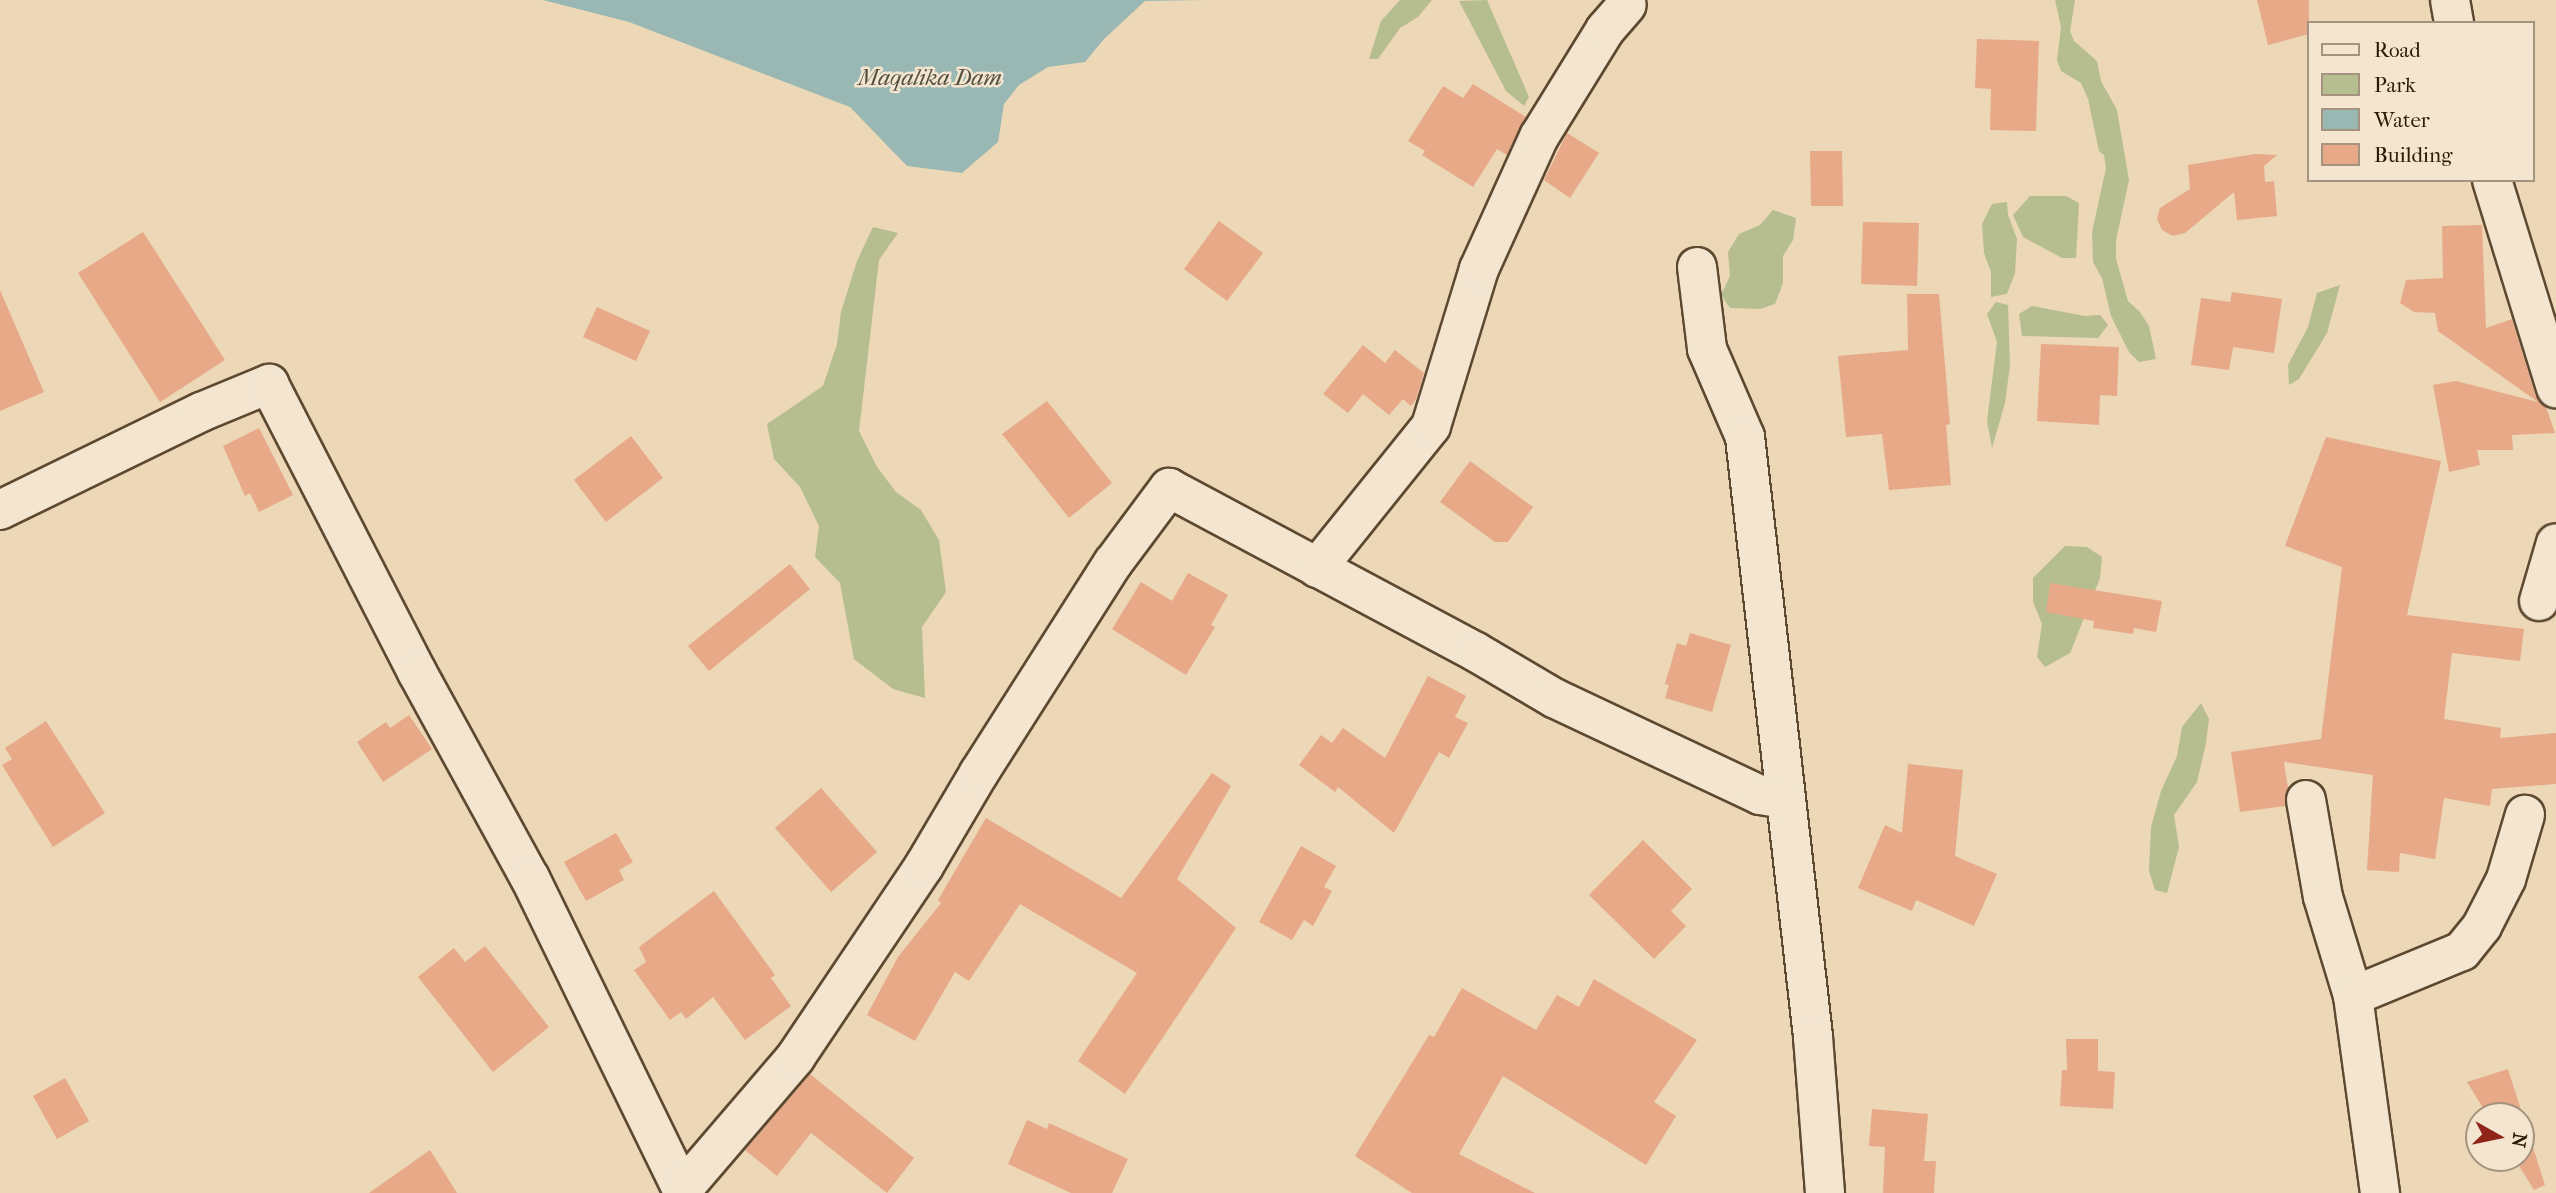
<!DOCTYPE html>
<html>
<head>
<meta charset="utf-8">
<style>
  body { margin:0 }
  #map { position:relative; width:2556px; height:1193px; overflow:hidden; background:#ecd7b6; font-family:"IM FELL French Canon",serif }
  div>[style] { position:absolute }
  .green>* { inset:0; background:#b6be8f }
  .water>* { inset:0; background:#99b8b3 }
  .building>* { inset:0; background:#e7a988 }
  .roads { filter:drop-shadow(2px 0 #5d4830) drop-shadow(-2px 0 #5d4830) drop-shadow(0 2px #5d4830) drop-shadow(0 -2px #5d4830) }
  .minor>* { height:38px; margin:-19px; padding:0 19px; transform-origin:19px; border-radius:19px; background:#f3e5d0 }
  span { translate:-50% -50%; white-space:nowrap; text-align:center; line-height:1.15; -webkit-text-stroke:5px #f3e5d0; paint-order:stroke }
  .water-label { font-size:23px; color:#535041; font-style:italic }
  .legend { position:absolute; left:2307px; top:21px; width:228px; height:161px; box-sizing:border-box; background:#f3e5d0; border:2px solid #a4937e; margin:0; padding:9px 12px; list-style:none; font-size:21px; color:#2d1803 }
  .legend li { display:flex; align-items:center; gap:14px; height:35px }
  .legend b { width:35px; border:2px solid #a4937e }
  .north { position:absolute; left:2465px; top:1102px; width:70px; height:70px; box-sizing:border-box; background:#f3e5d0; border:2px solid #a4937e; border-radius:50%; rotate:99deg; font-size:19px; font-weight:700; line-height:28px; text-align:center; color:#2d1803 }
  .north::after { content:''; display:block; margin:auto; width:24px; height:32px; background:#8f2418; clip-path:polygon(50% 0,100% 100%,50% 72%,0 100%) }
</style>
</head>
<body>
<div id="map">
  <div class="green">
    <div style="clip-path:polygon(1400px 0,1432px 0,1418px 17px,1400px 28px,1378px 59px,1369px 59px,1381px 21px)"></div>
    <div style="clip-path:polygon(1487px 0,1529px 97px,1524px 106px,1506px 91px,1459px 1px)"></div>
    <div style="clip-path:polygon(2055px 0,2075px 0,2070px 31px,2074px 41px,2097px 61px,2101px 81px,2117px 110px,2129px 180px,2116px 240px,2116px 259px,2128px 301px,2140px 312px,2149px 326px,2156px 359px,2139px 362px,2129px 352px,2111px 316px,2102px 278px,2093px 262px,2092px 232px,2106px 168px,2104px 155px,2099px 151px,2088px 99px,2081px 83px,2061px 71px,2057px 60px,2061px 27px)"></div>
    <div style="clip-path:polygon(2030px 196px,2066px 196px,2079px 203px,2076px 258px,2062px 258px,2023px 237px,2013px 215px)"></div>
    <div style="clip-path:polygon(2007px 202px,2008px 215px,2017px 239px,2015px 273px,2007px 294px,1991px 297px,1991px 272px,1984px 253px,1982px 224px,1992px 204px)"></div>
    <div style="clip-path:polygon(1773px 210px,1796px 218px,1793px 240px,1783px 256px,1783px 283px,1775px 304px,1760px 309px,1730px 308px,1721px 295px,1730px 276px,1728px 252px,1739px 234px,1760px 225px)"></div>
    <div style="clip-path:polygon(873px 227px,898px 233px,879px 260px,859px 431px,877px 467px,896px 492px,921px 510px,939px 540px,946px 592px,922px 627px,925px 698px,893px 689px,854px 659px,840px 583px,815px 557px,819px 526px,800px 487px,774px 459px,767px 424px,823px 386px,837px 344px,841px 312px,857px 261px)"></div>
    <div style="clip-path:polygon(2340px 285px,2327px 333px,2299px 379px,2289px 385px,2288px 365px,2308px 327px,2317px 293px)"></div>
    <div style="clip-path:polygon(1996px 302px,2008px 305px,2010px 365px,2005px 403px,1992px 448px,1987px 421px,1997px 342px,1987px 314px)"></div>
    <div style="clip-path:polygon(2032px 306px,2085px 316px,2100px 315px,2108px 325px,2098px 338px,2022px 336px,2019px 314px)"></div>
    <div style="clip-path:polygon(2065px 546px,2087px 547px,2102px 557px,2100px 578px,2070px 653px,2045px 667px,2037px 657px,2042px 624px,2033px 602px,2033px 578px)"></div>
    <div style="clip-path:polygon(2201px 703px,2209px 719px,2206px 743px,2197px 782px,2174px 815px,2179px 847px,2167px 893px,2155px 890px,2149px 871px,2151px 827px,2161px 791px,2177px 756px,2182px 727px)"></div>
  </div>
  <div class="water">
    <div style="clip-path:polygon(543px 0,1203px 0,1145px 1px,1104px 39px,1085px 62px,1048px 67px,1019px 85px,1004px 104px,998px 142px,962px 173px,907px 166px,850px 107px,629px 22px)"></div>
  </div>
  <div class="building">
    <div style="clip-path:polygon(2257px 0,2309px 0,2309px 34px,2268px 45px)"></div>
    <div style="clip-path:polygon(1977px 39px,2039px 41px,2036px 131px,1990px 130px,1991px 89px,1975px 88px)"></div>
    <div style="clip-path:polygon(1473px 84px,1526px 117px,1507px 155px,1497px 149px,1473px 187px,1422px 155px,1425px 151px,1408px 141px,1443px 86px,1463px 98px)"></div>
    <div style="clip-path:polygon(1567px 133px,1599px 153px,1570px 198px,1544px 180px)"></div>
    <div style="clip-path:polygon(1810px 151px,1842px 151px,1843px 206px,1811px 206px)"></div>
    <div style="clip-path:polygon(2255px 154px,2277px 155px,2264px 166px,2265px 182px,2274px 181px,2277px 216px,2237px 220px,2234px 192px,2185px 233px,2173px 236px,2162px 230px,2157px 219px,2160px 208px,2190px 189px,2188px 165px)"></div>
    <div style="clip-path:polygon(1219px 221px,1263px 253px,1227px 301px,1184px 269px)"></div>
    <div style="clip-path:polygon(1863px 222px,1919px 223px,1917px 286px,1861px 284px)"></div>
    <div style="clip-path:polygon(2482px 225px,2486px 328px,2512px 319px,2535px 394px,2546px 407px,2555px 433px,2512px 435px,2513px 450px,2477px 450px,2480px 465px,2449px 472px,2433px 385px,2456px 381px,2538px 402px,2438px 331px,2435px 313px,2414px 312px,2400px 303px,2406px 280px,2443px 278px,2442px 226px)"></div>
    <div style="clip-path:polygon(143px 232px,225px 360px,160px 402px,78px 273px)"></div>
    <div style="clip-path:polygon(0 290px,44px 392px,0 411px)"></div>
    <div style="clip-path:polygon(2232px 292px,2282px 299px,2274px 353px,2233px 347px,2229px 370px,2191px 365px,2201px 298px,2230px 302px)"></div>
    <div style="clip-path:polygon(1907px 294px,1939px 294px,1950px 424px,1946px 425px,1951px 485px,1889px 490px,1882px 434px,1846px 437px,1838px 356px,1908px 350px)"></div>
    <div style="clip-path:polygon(597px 307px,650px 331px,636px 361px,583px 337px)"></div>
    <div style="clip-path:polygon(2041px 344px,2119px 347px,2117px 396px,2100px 395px,2099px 425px,2037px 421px)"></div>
    <div style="clip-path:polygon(1363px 345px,1385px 363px,1395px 350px,1424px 373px,1416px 399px,1411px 406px,1403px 399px,1389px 415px,1363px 394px,1348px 413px,1323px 394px)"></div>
    <div style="clip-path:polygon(1047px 401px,1112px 483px,1069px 518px,1002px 434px)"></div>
    <div style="clip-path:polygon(259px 428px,293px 495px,259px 512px,250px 493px,245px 496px,223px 446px)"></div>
    <div style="clip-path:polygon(631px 436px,663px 478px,606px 522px,574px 480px)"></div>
    <div style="clip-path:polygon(2326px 437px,2441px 461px,2407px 615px,2524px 629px,2520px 661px,2452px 653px,2444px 719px,2501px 728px,2500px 738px,2556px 733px,2556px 784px,2492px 789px,2490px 806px,2444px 798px,2435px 859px,2400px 853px,2399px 872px,2367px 870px,2373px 775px,2284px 762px,2288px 789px,2285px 806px,2240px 812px,2231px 752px,2321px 739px,2342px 567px,2285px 546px)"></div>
    <div style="clip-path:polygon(1470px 461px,1533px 507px,1508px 542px,1495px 542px,1440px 502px)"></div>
    <div style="clip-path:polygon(790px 564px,810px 589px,709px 671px,688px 646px)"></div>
    <div style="clip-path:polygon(1188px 573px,1228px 595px,1211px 625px,1215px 627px,1186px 675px,1112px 629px,1141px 582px,1172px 601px)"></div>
    <div style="clip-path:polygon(2050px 583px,2162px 601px,2156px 632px,2134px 628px,2133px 634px,2093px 628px,2094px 621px,2046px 612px)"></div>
    <div style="clip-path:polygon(1690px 633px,1731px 645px,1712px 712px,1665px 698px,1669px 685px,1665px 684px,1677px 643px,1686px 646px)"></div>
    <div style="clip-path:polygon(1428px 676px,1466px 696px,1455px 717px,1468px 723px,1449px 758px,1439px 752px,1394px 833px,1338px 787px,1335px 792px,1299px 765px,1321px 735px,1332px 743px,1343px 728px,1385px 758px)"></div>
    <div style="clip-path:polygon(409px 715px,432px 749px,383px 782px,357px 742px,386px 722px,390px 728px)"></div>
    <div style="clip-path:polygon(46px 721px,105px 813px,53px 847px,2px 765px,12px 759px,5px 748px)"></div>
    <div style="clip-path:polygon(1908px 764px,1963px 770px,1955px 856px,1997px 874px,1974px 926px,1916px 900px,1912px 911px,1858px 888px,1885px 825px,1902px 833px)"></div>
    <div style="clip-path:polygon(1212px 773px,1231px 786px,1177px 879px,1236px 928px,1125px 1094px,1078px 1061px,1137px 973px,1020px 904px,969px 981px,955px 972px,915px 1041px,867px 1015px,898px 957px,941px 903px,938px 900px,986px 818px,1121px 898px)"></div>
    <div style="clip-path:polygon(821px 788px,877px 852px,831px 892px,775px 828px)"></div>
    <div style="clip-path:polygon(616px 833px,633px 862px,619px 870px,624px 880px,586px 901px,564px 862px)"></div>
    <div style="clip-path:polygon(1643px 840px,1692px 889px,1671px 911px,1686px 926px,1654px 959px,1589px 895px)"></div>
    <div style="clip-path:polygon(1301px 846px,1336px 866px,1324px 887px,1332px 891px,1313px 926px,1304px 920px,1292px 940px,1259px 922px)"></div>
    <div style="clip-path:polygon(714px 891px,775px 975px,771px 978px,791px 1006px,745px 1040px,713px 997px,686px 1019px,681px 1012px,670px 1020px,634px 970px,646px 962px,639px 947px)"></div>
    <div style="clip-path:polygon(485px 946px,549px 1027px,493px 1072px,418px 977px,454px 948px,465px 962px)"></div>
    <div style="clip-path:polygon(1594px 979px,1697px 1040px,1654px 1102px,1676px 1116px,1646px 1165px,1503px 1076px,1459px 1154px,1535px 1193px,1412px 1193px,1355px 1156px,1429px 1035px,1434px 1037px,1462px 988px,1536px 1030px,1557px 995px,1579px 1007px)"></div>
    <div style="clip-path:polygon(2066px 1039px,2098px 1039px,2098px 1071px,2115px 1072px,2113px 1109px,2060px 1106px,2062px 1070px,2067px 1070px)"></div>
    <div style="clip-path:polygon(2508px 1069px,2545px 1185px,2534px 1190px,2514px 1158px,2521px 1158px,2521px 1116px,2488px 1116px,2467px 1082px)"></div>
    <div style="clip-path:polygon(810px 1074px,914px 1158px,887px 1193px,811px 1133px,777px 1176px,745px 1150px)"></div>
    <div style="clip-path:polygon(65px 1078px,89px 1121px,57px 1139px,33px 1096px)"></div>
    <div style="clip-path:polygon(1872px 1109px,1928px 1114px,1924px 1161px,1936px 1161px,1934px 1193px,1883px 1193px,1885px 1147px,1869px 1146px)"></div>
    <div style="clip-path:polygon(1027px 1120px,1047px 1129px,1049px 1123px,1128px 1159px,1112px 1193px,1071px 1193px,1008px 1164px)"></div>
    <div style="clip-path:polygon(430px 1150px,457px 1193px,369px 1193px)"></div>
  </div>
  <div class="roads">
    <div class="minor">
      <div style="left:2450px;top:0;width:23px;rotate:80deg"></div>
      <div style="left:2492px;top:180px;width:218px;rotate:72.9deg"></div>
      <div style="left:1697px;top:267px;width:83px;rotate:83deg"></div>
      <div style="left:1707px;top:349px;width:96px;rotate:66.6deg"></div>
      <div style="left:1745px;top:437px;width:604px;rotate:83.53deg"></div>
      <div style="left:1813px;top:1037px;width:156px;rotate:85.6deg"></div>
      <div style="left:0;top:510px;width:224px;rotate:-26deg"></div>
      <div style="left:201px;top:412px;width:74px;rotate:-22.4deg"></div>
      <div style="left:269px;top:384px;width:324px;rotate:62.8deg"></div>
      <div style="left:417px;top:672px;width:235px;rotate:61.3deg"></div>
      <div style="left:530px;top:878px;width:347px;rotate:64deg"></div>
      <div style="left:682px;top:1190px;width:174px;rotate:-49.4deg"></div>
      <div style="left:795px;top:1058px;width:231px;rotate:-56.1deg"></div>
      <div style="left:924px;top:866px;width:108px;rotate:-59.4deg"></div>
      <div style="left:979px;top:773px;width:249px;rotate:-57.5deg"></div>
      <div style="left:1113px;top:563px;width:94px;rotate:-53.3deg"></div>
      <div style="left:1169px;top:488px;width:348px;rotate:28.1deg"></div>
      <div style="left:1476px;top:652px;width:91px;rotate:30.5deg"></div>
      <div style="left:1554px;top:698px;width:228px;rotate:25.2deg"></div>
      <div style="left:1760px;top:795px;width:25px;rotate:9deg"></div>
      <div style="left:1317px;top:568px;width:182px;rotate:-51.2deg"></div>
      <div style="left:1431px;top:426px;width:164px;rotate:-73deg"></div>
      <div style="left:1479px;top:269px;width:145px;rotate:-65.6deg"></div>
      <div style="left:1539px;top:137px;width:126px;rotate:-58.3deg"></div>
      <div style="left:1605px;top:30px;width:33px;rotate:-49deg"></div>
      <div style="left:2539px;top:601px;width:60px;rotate:-73.7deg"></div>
      <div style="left:2306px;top:800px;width:98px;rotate:80.1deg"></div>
      <div style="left:2323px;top:897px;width:103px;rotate:73.1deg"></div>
      <div style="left:2353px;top:996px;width:199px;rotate:82.2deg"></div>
      <div style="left:2353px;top:996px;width:118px;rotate:-22.4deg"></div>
      <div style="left:2462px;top:951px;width:32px;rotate:-51deg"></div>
      <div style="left:2482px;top:926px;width:53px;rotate:-62.9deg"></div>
      <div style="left:2506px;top:879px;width:67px;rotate:-73.5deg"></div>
    </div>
  </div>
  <div class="water-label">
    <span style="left:930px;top:78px">Maqalika Dam</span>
  </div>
  <ul class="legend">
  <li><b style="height:9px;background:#f3e5d0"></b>Road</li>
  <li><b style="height:19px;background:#b6be8f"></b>Park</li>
  <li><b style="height:19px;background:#99b8b3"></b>Water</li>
  <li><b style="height:19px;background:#e7a988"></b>Building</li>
  </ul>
  <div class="north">N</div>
</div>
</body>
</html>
